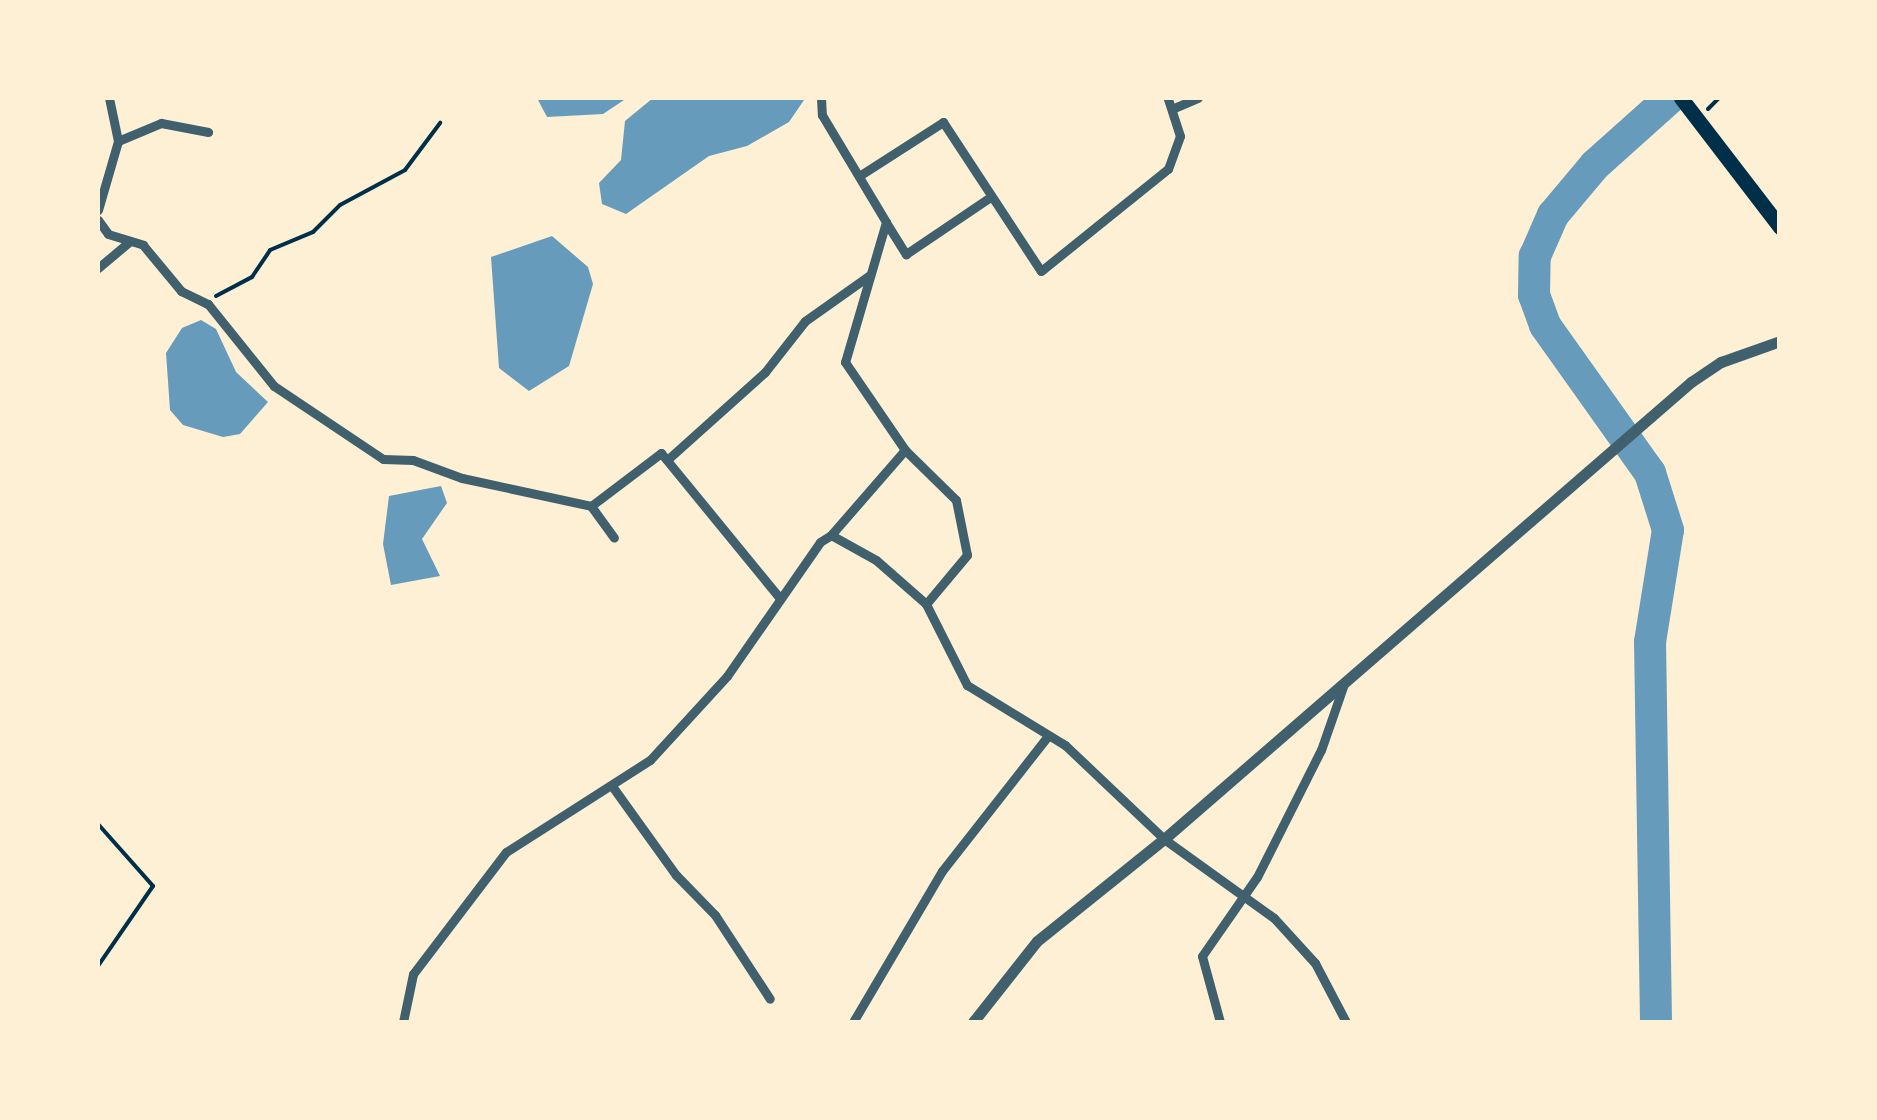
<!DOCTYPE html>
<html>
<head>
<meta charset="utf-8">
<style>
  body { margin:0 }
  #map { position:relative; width:1877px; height:1120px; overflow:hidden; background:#fdf0d5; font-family:Overpass,sans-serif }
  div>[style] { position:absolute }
  .water>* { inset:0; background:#669bbc }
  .river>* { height:32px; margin:-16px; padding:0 16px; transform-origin:16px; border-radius:16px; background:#669bbc }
  .path>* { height:4px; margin:-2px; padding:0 2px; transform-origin:2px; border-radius:2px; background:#003049 }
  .minor>* { height:9px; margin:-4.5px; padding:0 4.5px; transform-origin:4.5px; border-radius:4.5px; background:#3f606c }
  .tertiary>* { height:11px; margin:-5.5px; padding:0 5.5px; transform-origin:5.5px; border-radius:5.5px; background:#3f606c }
  .primary>* { height:15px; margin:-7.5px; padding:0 7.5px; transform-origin:7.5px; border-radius:7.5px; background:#003049 }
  span { translate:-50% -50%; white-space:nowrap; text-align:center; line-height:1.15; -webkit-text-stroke:9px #fdf0d5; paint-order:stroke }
  .frame { position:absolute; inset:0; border:100px solid #fdf0d5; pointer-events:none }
</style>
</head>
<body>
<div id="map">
  <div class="water">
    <div style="clip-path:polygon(537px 98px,627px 98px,603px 114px,547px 117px)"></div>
    <div style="clip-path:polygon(653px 98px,804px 98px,804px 100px,789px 122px,747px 146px,709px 156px,626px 214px,602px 204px,599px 183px,621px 160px,625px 121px)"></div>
    <div style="clip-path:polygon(552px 236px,588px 267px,593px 284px,569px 366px,529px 391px,499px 368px,491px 257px)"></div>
    <div style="clip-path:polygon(201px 320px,216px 329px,236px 372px,268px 402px,240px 434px,223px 437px,183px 425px,170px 410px,166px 353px,182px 328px)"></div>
    <div style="clip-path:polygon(441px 486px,447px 503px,422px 539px,440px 576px,391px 585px,383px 544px,389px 496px)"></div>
  </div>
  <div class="river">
    <div style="left:1656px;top:1022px;width:380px;rotate:-90.9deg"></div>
    <div style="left:1650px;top:642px;width:113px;rotate:-80.9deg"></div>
    <div style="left:1668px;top:530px;width:60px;rotate:-107.5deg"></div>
    <div style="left:1650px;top:473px;width:181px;rotate:-125.4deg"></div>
    <div style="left:1545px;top:325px;width:32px;rotate:-110deg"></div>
    <div style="left:1534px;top:295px;width:39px;rotate:-89deg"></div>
    <div style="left:1535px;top:256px;width:45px;rotate:-66.3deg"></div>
    <div style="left:1553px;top:215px;width:65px;rotate:-50deg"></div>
    <div style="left:1595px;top:165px;width:101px;rotate:-41.8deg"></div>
  </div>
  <div class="path">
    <div style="left:1708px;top:109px;width:16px;rotate:-45deg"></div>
    <div style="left:216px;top:296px;width:41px;rotate:-27.8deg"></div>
    <div style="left:252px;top:277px;width:32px;rotate:-56deg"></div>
    <div style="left:270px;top:250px;width:47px;rotate:-22.7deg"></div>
    <div style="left:313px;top:232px;width:38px;rotate:-45deg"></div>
    <div style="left:340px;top:205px;width:74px;rotate:-28.3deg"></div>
    <div style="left:405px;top:170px;width:59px;rotate:-53.3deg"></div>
    <div style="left:98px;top:824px;width:83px;rotate:48.4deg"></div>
    <div style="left:153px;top:886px;width:97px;rotate:124.5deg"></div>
  </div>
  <div class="minor">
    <div style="left:821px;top:98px;width:17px;rotate:87deg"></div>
    <div style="left:822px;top:115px;width:125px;rotate:59.1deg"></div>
    <div style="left:886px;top:222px;width:146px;rotate:106.3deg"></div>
    <div style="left:845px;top:362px;width:107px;rotate:55.7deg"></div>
    <div style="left:905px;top:450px;width:71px;rotate:44.4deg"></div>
    <div style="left:956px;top:500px;width:56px;rotate:78.7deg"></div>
    <div style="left:967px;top:555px;width:64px;rotate:129.9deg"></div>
    <div style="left:926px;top:604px;width:91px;rotate:63.2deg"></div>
    <div style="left:967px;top:685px;width:115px;rotate:31.5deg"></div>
    <div style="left:1065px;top:745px;width:137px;rotate:43.5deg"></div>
    <div style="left:1164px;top:839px;width:135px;rotate:35.7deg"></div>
    <div style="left:1274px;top:918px;width:61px;rotate:47.7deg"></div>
    <div style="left:1315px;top:963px;width:67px;rotate:62.3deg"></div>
    <div style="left:1174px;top:108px;width:26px;rotate:-23deg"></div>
    <div style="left:118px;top:141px;width:47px;rotate:-22.7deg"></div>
    <div style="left:161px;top:123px;width:48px;rotate:10.8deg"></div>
    <div style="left:859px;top:176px;width:100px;rotate:-32.7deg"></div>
    <div style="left:943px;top:122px;width:178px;rotate:56.7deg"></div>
    <div style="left:1041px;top:271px;width:163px;rotate:-38.8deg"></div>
    <div style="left:1168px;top:169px;width:35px;rotate:-70deg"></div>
    <div style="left:1180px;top:136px;width:40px;rotate:-108deg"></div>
    <div style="left:98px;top:210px;width:72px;rotate:-73.8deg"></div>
    <div style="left:118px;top:141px;width:44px;rotate:-101.8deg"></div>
    <div style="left:98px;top:220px;width:17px;rotate:54deg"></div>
    <div style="left:108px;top:234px;width:37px;rotate:17deg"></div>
    <div style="left:143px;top:245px;width:60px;rotate:50.4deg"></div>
    <div style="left:181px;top:291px;width:30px;rotate:26deg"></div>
    <div style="left:208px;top:304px;width:105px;rotate:51.2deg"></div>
    <div style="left:274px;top:386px;width:131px;rotate:33.8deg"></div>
    <div style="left:383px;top:459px;width:30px;rotate:2deg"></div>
    <div style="left:413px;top:460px;width:52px;rotate:20.2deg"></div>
    <div style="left:462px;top:478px;width:132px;rotate:12.2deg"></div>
    <div style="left:591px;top:506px;width:88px;rotate:-37.1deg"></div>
    <div style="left:661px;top:453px;width:186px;rotate:50.7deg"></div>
    <div style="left:887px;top:224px;width:36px;rotate:58deg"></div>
    <div style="left:906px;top:254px;width:100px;rotate:-34deg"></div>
    <div style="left:98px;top:268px;width:40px;rotate:-40deg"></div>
    <div style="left:667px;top:460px;width:132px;rotate:-41.9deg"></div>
    <div style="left:765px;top:372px;width:65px;rotate:-51.9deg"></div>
    <div style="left:805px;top:321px;width:80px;rotate:-35.3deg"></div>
    <div style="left:591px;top:506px;width:39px;rotate:54deg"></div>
    <div style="left:831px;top:535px;width:113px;rotate:-49deg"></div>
    <div style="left:612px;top:786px;width:110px;rotate:54.3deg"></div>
    <div style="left:676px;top:875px;width:56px;rotate:45.7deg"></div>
    <div style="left:715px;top:915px;width:100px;rotate:56.8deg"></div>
    <div style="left:403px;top:1022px;width:49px;rotate:-78.2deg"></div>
    <div style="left:413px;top:974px;width:153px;rotate:-52.7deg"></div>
    <div style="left:506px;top:852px;width:171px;rotate:-32.6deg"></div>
    <div style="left:650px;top:760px;width:114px;rotate:-47.5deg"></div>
    <div style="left:727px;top:676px;width:163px;rotate:-55.2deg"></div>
    <div style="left:820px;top:542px;width:13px;rotate:-32deg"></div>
    <div style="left:831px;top:535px;width:51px;rotate:29.1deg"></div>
    <div style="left:876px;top:560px;width:67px;rotate:41.3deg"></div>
    <div style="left:853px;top:1022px;width:175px;rotate:-59.5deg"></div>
    <div style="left:942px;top:871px;width:172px;rotate:-51.9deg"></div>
    <div style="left:1220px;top:1022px;width:68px;rotate:-105.3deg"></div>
    <div style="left:1202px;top:956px;width:96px;rotate:-55.2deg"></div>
    <div style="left:1257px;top:877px;width:142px;rotate:-63.3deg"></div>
    <div style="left:1321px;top:750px;width:70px;rotate:-70.8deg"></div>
  </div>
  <div class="tertiary">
    <div style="left:973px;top:1022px;width:103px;rotate:-51.7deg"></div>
    <div style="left:1037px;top:941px;width:163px;rotate:-38.8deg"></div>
    <div style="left:1164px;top:839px;width:698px;rotate:-40.93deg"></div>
    <div style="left:1691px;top:382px;width:36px;rotate:-34deg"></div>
    <div style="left:1721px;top:362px;width:63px;rotate:-19.6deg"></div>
  </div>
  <div class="primary">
    <div style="left:1681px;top:98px;width:163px;rotate:52.5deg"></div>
  </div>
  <div class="frame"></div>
</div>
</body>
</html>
